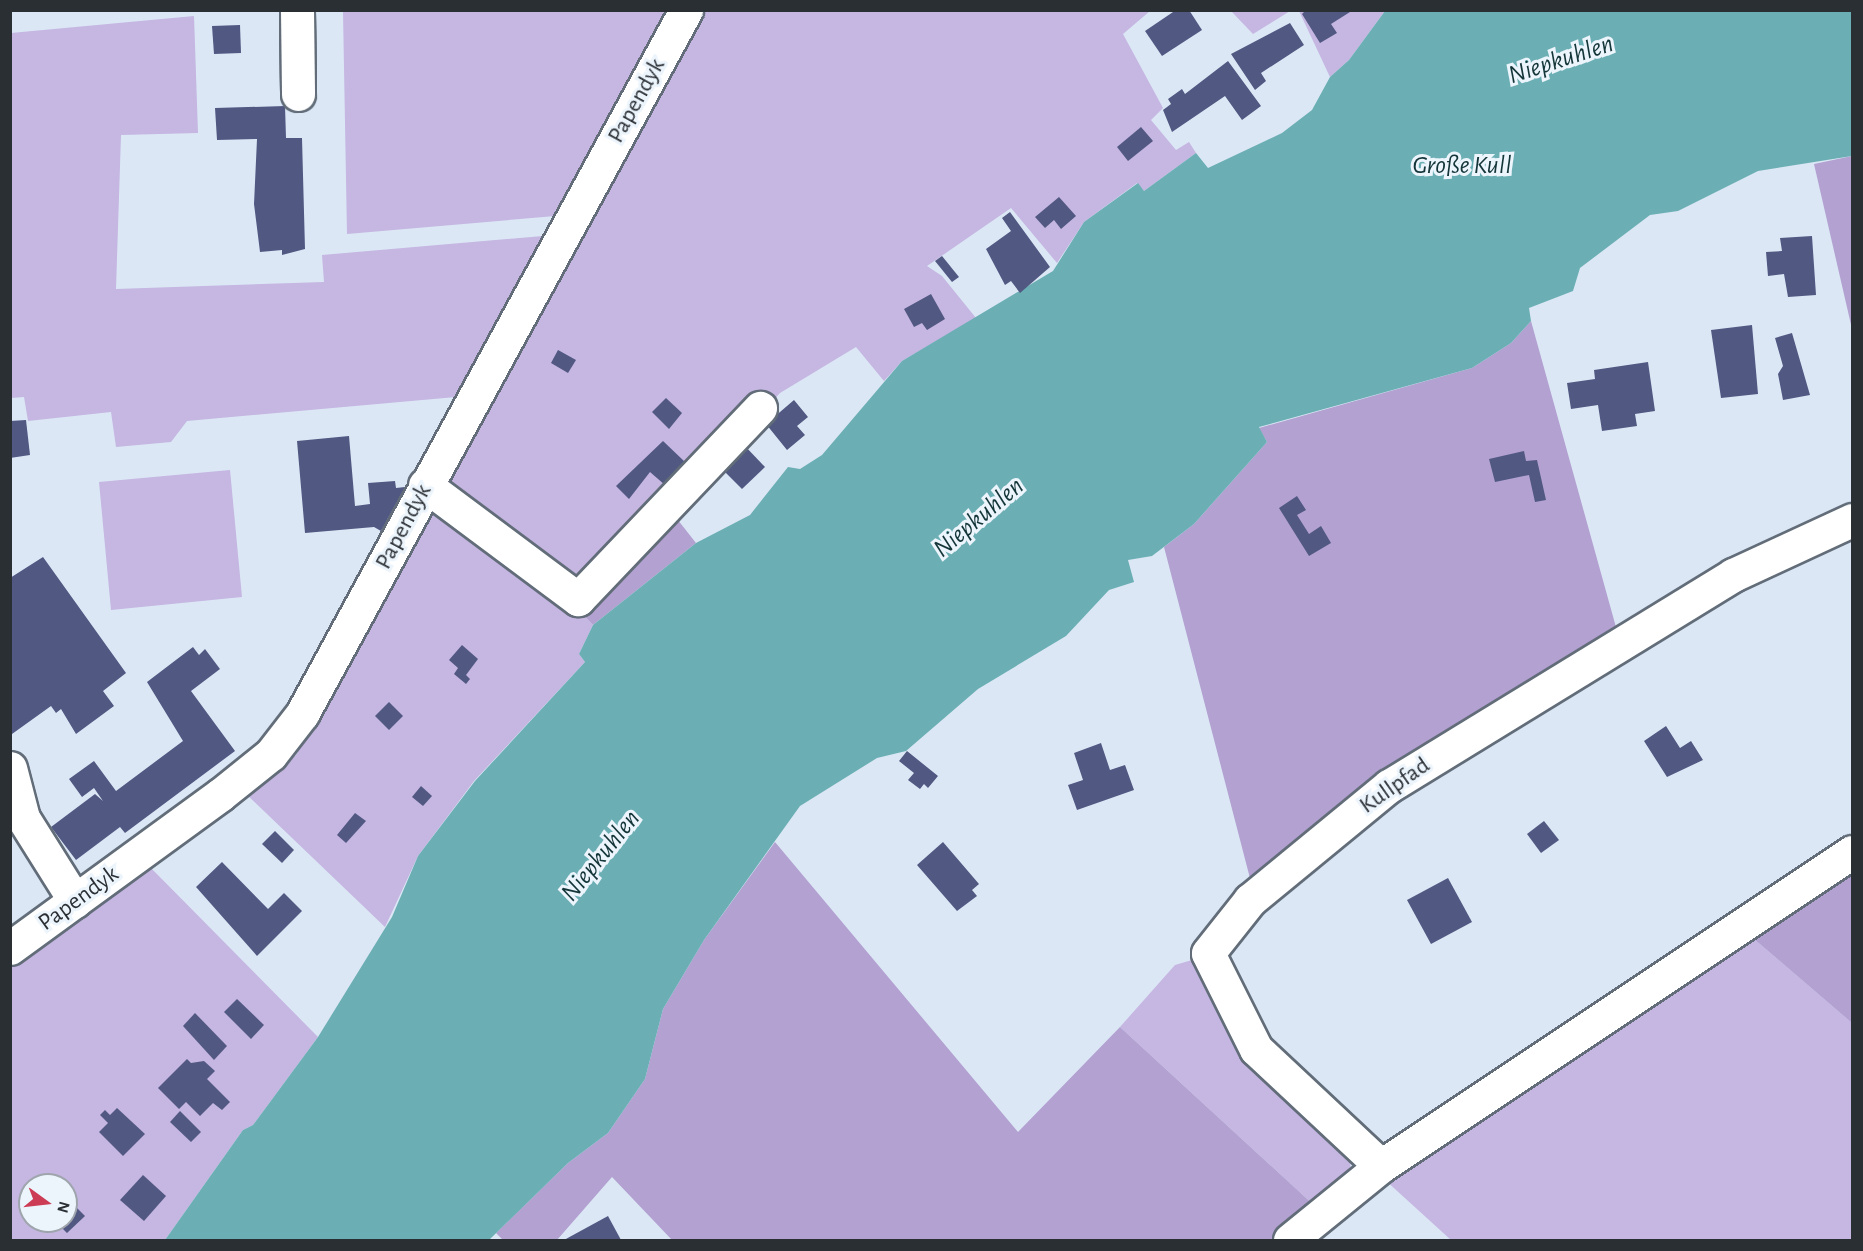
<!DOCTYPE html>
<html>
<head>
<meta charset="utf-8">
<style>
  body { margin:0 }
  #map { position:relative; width:1863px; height:1251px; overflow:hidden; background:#dbe7f5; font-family:"Alegreya Sans",sans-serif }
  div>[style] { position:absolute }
  .green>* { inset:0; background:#c5b6e2 }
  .forest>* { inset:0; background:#b2a1d1 }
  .water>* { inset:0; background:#6bafb4 }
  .building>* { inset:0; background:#515882 }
  .roads { filter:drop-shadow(2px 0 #626d79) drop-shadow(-2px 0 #626d79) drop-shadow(0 2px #626d79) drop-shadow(0 -2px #626d79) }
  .minor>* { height:33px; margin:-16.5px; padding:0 16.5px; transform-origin:16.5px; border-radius:16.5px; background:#fff }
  span { translate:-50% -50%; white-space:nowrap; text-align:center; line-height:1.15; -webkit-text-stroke:6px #ecf4fc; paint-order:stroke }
  .street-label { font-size:24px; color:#2a2f34 }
  .water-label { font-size:26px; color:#143639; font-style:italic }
  .frame { position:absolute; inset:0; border:12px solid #2a2f34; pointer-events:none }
  .north { position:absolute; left:18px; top:1173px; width:60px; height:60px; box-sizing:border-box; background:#ecf4fc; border:2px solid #9ea5ac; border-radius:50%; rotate:105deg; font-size:16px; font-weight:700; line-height:24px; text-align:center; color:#2a2f34 }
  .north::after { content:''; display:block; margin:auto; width:21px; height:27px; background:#cc3c55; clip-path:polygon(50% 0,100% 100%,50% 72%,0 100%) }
</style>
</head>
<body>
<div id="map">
  <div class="green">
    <div style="clip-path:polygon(343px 11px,343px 10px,667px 11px,555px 216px,347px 234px)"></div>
    <div style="clip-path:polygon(700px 11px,1150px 11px,1123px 34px,1163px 108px,1151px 120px,1176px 150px,1189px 142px,1196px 153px,1144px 191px,1137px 183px,1084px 222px,1057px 263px,1011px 208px,927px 266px,942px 276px,976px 318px,902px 361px,884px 381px,856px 347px,780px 393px,579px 610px,593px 625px,579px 654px,585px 662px,474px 781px,418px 856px,385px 927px,245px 793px,296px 755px)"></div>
    <div style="clip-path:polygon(1231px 11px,1290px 11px,1253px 34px)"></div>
    <div style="clip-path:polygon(1299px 11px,1300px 10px,1385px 11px,1349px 60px,1330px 77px)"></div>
    <div style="clip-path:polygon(194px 16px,198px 133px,121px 135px,116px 289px,324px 282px,322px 255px,543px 236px,456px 397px,187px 421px,171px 442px,116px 447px,111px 412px,28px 421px,24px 397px,11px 398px,11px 33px)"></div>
    <div style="clip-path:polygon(230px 470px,242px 597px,111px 610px,99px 482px)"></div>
    <div style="clip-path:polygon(evenodd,147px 864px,318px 1037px,253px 1125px,243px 1130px,165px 1240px,11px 1240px,11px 966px,147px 864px,30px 1185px,66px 1185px,66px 1221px,30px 1221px,30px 1185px)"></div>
    <div style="clip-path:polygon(1747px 933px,1852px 1023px,1852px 1240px,1451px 1240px,1384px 1179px)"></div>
    <div style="clip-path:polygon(1192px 960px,1349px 1154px,1351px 1170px,1317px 1208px,1120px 1027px,1175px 965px)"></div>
  </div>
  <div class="forest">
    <div style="clip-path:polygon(1852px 156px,1852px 329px,1814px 164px)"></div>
    <div style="clip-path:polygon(1531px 321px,1619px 638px,1252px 886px,1164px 547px,1194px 524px,1267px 442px,1259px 428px,1472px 368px,1511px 343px)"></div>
    <div style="clip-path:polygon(670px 510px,696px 543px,593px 625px,579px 610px)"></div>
    <div style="clip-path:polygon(775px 842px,1018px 1132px,1120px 1027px,1317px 1208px,1277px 1240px,672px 1240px,612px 1177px,557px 1240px,503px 1240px,496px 1233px,568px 1163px,608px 1133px,645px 1079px,663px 1009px,704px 940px)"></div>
    <div style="clip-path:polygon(1852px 862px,1852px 1023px,1747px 933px)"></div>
  </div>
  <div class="water">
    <div style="clip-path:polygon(1385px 11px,1852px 11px,1852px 156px,1758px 171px,1678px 211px,1650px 215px,1580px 268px,1573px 291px,1529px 308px,1531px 321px,1511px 343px,1472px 368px,1259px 427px,1267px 442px,1194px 524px,1152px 556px,1128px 560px,1134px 582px,1109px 590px,1066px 636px,978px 689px,906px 751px,877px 758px,800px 806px,704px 940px,663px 1009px,645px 1079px,608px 1133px,568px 1163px,489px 1240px,165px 1240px,243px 1130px,253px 1125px,318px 1037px,392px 917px,418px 856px,475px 781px,585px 662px,579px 654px,593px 625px,696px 543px,750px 515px,788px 467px,800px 469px,822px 455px,902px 361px,1053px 271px,1084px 222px,1138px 183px,1144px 191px,1196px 153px,1208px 168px,1282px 133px,1312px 110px,1330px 77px,1349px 60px)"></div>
  </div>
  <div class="building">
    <div style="clip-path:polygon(1176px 10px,1189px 10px,1202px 30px,1162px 56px,1145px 31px)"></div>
    <div style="clip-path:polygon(1306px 10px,1349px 10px,1350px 12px,1331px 24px,1337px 33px,1320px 43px,1302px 14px)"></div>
    <div style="clip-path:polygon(1290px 23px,1304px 45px,1261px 73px,1266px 81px,1255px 90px,1231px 54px)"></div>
    <div style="clip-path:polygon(240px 25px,241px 53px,214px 54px,212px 26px)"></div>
    <div style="clip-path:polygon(1228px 61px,1261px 106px,1242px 120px,1225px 96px,1172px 132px,1163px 110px,1171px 104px,1168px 99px,1182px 89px,1185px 94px)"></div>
    <div style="clip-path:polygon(285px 106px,286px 138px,302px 138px,305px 249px,282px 255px,282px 250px,260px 252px,254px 204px,257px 139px,217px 140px,215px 108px)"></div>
    <div style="clip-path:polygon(1141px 127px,1153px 141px,1128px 161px,1117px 147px)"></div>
    <div style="clip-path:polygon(1059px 197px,1076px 216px,1061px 229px,1054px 220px,1045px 228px,1035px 217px)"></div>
    <div style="clip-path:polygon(1010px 212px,1050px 267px,1020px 293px,1011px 281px,1005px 285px,986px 249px,1011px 231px,1002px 218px)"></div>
    <div style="clip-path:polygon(1812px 236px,1816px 295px,1788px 297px,1784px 274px,1768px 276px,1766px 252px,1782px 251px,1780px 238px)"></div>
    <div style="clip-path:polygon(942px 256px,959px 277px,952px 282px,935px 261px)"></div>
    <div style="clip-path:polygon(931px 294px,945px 319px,927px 330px,922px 323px,914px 327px,904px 309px)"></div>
    <div style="clip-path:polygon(1752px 325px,1758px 394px,1721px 398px,1711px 330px)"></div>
    <div style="clip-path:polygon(1792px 333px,1810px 395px,1783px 400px,1778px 374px,1783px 366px,1775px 338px)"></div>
    <div style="clip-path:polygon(558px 350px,576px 360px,568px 373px,551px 363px)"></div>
    <div style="clip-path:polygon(1648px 362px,1655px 411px,1635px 414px,1637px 426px,1602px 431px,1598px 405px,1571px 409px,1567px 383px,1595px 379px,1594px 370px)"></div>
    <div style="clip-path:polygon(666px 398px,682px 413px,669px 429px,652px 412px)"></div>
    <div style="clip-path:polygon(794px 400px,808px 417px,797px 426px,805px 435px,787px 450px,766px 424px)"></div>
    <div style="clip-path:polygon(26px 420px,30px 455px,10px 458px,10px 421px)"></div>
    <div style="clip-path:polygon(349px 436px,355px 506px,370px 504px,368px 483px,395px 481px,396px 488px,405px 487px,381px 531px,374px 527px,305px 533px,297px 441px)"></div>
    <div style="clip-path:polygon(663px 441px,685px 462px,665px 485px,650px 472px,629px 499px,616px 486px)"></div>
    <div style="clip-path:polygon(743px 444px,765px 467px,742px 489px,719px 466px)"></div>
    <div style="clip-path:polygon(1524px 451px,1526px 461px,1537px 460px,1546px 500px,1535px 502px,1529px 475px,1495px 482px,1489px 459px)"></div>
    <div style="clip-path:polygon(1297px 496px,1306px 510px,1297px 515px,1309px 534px,1321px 526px,1331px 543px,1309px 556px,1279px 508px)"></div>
    <div style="clip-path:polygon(43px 557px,126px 673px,103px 691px,114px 706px,76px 734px,61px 709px,56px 713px,51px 706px,12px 734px,10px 578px)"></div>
    <div style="clip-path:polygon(462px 645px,478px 659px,466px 675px,470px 679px,466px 684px,454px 674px,458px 668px,449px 660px)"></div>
    <div style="clip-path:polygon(193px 647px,199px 655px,205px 649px,220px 669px,191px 691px,235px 751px,125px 833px,120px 827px,76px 860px,51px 827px,95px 794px,103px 801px,94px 788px,82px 797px,69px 779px,94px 761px,116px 791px,183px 741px,147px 682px)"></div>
    <div style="clip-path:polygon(389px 702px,403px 716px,389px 730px,375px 716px)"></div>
    <div style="clip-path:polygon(1666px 726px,1680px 748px,1691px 741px,1703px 760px,1667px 777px,1644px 741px)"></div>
    <div style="clip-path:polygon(1101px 743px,1110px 770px,1125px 765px,1134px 790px,1077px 810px,1068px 785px,1083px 780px,1074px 753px)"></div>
    <div style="clip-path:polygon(907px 751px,938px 776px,928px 788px,924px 784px,920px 789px,908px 780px,914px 773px,899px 761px)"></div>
    <div style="clip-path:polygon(421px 786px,432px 796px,423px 806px,412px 797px)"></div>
    <div style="clip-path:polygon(355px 813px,366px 821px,346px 843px,337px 835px)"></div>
    <div style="clip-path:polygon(1544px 821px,1559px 840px,1541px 853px,1527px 834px)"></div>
    <div style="clip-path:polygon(275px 831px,294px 850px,282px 863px,262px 844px)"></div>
    <div style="clip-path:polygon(943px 842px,979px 884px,972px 890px,977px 896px,957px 911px,917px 865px)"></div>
    <div style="clip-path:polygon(222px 862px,268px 909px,284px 893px,302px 911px,257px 956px,196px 887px)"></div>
    <div style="clip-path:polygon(1448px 878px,1472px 922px,1431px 944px,1407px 900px)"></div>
    <div style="clip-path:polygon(237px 999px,264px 1025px,251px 1039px,224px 1012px)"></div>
    <div style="clip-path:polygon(195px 1013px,227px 1046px,214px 1060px,183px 1026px)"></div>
    <div style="clip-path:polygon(187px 1059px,191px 1063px,204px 1061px,215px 1071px,207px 1079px,230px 1102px,222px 1110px,213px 1103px,200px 1116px,186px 1102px,179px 1109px,158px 1088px)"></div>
    <div style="clip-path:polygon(117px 1108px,145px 1134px,123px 1156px,99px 1132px,108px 1123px,100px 1115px,105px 1110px,110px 1115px)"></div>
    <div style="clip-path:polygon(180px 1111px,201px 1132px,191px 1142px,170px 1122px)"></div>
    <div style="clip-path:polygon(143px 1175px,166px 1196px,144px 1221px,120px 1200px)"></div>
    <div style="clip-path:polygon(66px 1197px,85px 1216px,67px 1233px,57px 1223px,47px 1233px,35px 1221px,66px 1221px)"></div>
    <div style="clip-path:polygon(608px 1216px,621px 1240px,564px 1240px)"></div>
  </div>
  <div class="roads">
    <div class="minor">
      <div style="left:297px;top:10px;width:84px;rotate:89.3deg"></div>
      <div style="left:425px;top:485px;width:191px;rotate:36.7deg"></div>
      <div style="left:578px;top:599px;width:264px;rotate:-46.4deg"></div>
      <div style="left:10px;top:768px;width:52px;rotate:75.4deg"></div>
      <div style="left:23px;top:818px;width:98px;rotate:57.9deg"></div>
      <div style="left:10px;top:948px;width:260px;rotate:-36.1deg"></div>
      <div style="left:220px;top:795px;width:65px;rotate:-38.8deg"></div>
      <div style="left:271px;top:754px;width:51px;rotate:-52.2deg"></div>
      <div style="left:302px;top:714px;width:802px;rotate:-61.39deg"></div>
      <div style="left:1381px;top:1166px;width:171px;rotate:-136.9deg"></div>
      <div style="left:1256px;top:1049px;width:107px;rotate:-116.6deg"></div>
      <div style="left:1208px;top:953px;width:68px;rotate:-51.6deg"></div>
      <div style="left:1250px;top:900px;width:180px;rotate:-39.4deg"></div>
      <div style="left:1389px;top:786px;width:404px;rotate:-31.5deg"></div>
      <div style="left:1733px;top:575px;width:131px;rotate:-24.8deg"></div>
      <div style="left:1290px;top:1240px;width:117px;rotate:-39.1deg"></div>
      <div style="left:1381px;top:1166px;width:566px;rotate:-33.69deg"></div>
    </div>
  </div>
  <div class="street-label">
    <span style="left:637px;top:101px;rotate:-61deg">Papendyk</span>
    <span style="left:404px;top:527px;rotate:-62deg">Papendyk</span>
    <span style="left:1395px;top:786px;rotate:-35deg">Kullpfad</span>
    <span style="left:79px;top:899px;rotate:-36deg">Papendyk</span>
  </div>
  <div class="water-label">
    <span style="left:1561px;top:60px;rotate:-18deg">Niepkuhlen</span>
    <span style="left:1462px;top:166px">Große Kull</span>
    <span style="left:979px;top:518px;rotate:-40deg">Niepkuhlen</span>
    <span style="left:601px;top:856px;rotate:-51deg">Niepkuhlen</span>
  </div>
  <div class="frame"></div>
  <div class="north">N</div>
</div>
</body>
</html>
